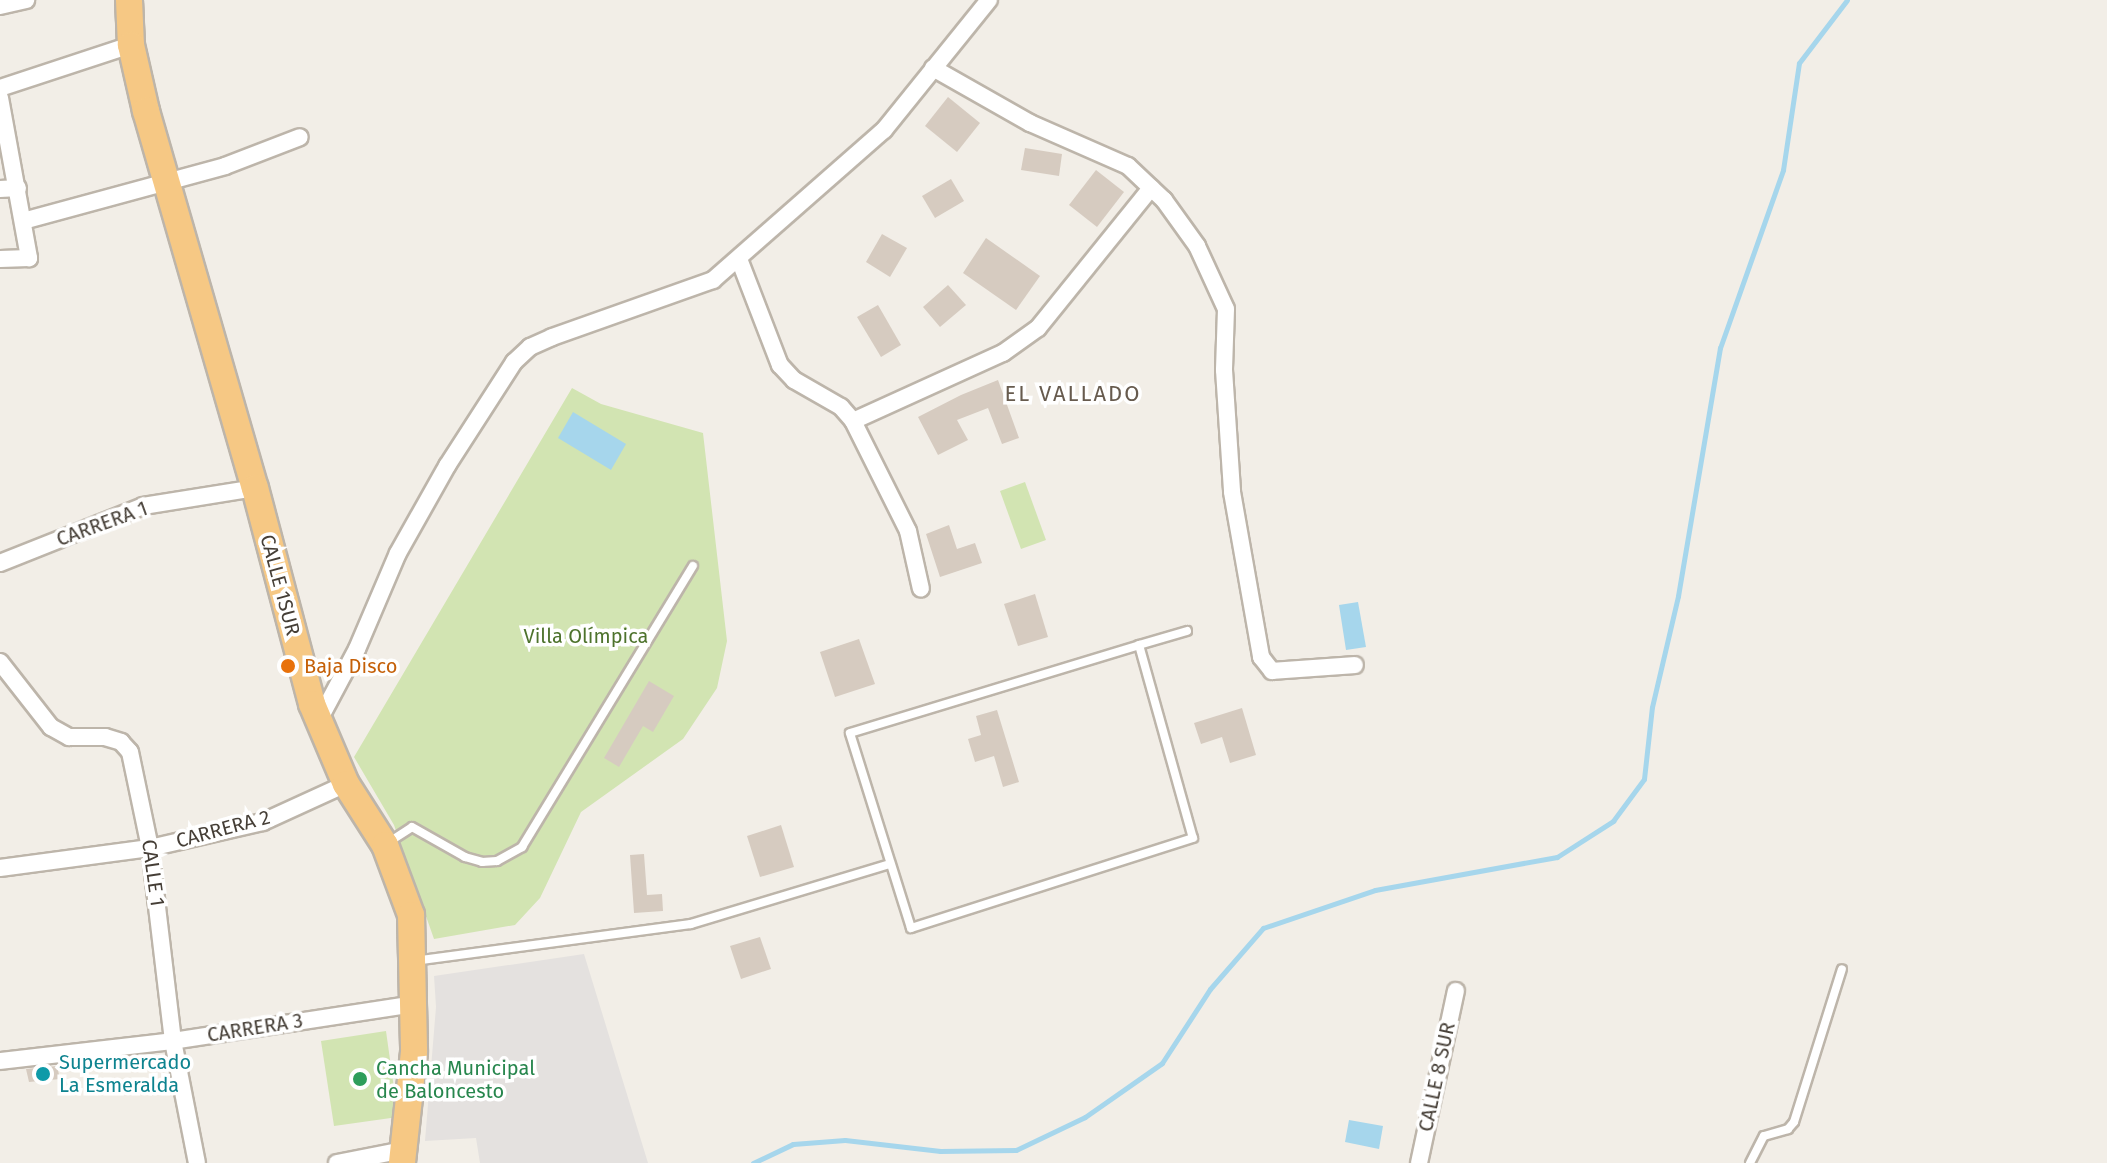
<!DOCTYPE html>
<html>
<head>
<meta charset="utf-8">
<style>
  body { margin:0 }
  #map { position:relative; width:2107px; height:1163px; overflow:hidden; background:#f2eee7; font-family:"Fira Sans",sans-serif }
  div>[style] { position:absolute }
  .green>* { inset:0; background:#d2e4b2 }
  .parking>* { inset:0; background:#e4e1df }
  .water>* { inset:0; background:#a6d6ec }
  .stream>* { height:5px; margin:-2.5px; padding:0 2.5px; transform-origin:2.5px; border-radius:2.5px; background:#a6d6ec }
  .building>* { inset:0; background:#d6cbc0 }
  .roads { filter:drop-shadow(2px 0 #bdb5aa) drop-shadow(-2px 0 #bdb5aa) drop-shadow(0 2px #bdb5aa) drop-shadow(0 -2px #bdb5aa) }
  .service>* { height:8px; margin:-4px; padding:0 4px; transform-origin:4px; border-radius:4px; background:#fff }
  .minor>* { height:16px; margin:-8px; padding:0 8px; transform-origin:8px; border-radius:8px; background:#fff }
  .trunk>* { height:26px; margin:-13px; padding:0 13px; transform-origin:13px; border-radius:13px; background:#f6c884 }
  .dots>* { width:22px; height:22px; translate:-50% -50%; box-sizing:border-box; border:4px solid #fff; border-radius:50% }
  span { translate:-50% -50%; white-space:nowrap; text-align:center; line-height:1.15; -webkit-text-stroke:7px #fff; paint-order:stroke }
  .street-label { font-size:20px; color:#453e36 }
  .park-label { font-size:20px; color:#4e732d }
  .food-label { font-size:20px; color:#c56008 }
  .left { translate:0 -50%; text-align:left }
  .culture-label { font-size:20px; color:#0d838f }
  .leisure-label { font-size:20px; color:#27864d }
  .neighbourhood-label { font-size:22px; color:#675b4e; letter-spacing:2px }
</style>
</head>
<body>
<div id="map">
  <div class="green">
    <div style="clip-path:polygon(572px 388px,601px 404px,703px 433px,727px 641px,717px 688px,683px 739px,581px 812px,540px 898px,515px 925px,434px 939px,394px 825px,354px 757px)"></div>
    <div style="clip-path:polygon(1025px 482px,1046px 540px,1021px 549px,1000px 491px)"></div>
    <div style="clip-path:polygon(386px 1031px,398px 1117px,334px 1126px,321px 1041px)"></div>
  </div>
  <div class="parking">
    <div style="clip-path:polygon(584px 954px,648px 1163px,480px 1163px,476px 1138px,425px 1141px,436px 1007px,434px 976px)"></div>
  </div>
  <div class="water">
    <div style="clip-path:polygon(573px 412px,626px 444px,611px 470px,558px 438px)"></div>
    <div style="clip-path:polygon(1358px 602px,1366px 647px,1346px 650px,1339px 605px)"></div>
    <div style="clip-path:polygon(1349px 1120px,1383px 1126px,1379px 1149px,1345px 1142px)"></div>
  </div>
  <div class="stream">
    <div style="left:753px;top:1163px;width:44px;rotate:-25.4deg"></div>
    <div style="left:793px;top:1144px;width:52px;rotate:-4.4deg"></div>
    <div style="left:845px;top:1140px;width:96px;rotate:6.6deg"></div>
    <div style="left:940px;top:1151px;width:76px;rotate:-0.8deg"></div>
    <div style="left:1016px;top:1150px;width:76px;rotate:-25.6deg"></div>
    <div style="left:1085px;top:1117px;width:94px;rotate:-35deg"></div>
    <div style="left:1162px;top:1063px;width:88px;rotate:-57deg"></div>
    <div style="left:1210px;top:989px;width:81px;rotate:-49deg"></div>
    <div style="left:1263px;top:928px;width:118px;rotate:-18.7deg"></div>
    <div style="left:1375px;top:890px;width:185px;rotate:-10.3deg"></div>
    <div style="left:1557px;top:857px;width:67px;rotate:-32.7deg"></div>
    <div style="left:1613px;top:821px;width:52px;rotate:-53.6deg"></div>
    <div style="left:1644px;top:779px;width:72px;rotate:-83.7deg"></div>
    <div style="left:1652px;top:707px;width:114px;rotate:-76.8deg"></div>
    <div style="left:1678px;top:596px;width:252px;rotate:-80.4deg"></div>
    <div style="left:1720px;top:348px;width:189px;rotate:-70.5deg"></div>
    <div style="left:1783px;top:170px;width:108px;rotate:-81.5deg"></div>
    <div style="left:1799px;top:63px;width:79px;rotate:-52.7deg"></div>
  </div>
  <div class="building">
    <div style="clip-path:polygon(948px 97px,980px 123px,957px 152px,925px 126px)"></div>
    <div style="clip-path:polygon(1025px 148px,1062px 154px,1059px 176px,1021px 170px)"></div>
    <div style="clip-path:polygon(1096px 170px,1124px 192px,1097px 227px,1069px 205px)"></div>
    <div style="clip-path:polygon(951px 179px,964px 201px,935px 218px,922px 196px)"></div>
    <div style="clip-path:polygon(882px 234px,907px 248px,890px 277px,866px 262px)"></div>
    <div style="clip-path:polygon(986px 238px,1040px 276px,1016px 310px,963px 273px)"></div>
    <div style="clip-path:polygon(948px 285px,966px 305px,940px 327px,923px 307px)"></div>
    <div style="clip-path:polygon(878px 305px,901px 345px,881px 357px,857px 317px)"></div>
    <div style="clip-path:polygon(998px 380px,1019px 438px,1002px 444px,988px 408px,957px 420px,968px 440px,938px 455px,918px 417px,961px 395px)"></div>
    <div style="clip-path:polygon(949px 525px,957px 549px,975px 543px,982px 563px,940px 577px,926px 534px)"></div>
    <div style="clip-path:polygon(1035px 594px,1048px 637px,1018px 646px,1004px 604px)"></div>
    <div style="clip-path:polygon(859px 639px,875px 684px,835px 697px,820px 652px)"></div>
    <div style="clip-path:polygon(649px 681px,674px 696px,653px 732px,643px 726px,619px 767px,604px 758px)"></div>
    <div style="clip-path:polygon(1242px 708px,1256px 755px,1230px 763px,1222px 737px,1201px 744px,1194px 723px)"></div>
    <div style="clip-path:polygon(997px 710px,1019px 782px,1003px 787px,994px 756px,975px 762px,968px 739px,981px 735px,976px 716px)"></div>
    <div style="clip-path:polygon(781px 825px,794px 867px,760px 877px,747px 836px)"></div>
    <div style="clip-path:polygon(644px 854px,647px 895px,662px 894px,663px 911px,634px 913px,630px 855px)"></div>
    <div style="clip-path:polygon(760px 937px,771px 969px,741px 979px,730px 946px)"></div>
    <div style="clip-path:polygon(57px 1066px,60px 1079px,29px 1082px,26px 1069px)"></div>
  </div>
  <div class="roads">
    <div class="service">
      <div style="left:1139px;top:645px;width:200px;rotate:74.4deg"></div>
      <div style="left:1193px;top:838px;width:296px;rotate:162.3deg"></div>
      <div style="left:911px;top:928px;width:204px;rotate:-107.4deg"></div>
      <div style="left:850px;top:733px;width:302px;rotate:-16.9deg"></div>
      <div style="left:1139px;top:645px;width:50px;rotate:-16.3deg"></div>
      <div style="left:389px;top:842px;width:27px;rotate:-33deg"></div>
      <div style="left:412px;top:827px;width:61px;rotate:29.5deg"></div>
      <div style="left:465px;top:857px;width:18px;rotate:16deg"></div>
      <div style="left:482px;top:862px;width:15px;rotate:-4deg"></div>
      <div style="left:497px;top:861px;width:29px;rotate:-29deg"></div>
      <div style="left:522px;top:847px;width:329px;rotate:-58.7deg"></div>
      <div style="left:414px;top:961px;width:279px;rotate:-7.6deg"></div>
      <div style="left:691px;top:924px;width:208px;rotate:-16.8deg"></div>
      <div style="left:1750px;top:1163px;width:30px;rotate:-63deg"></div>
      <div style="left:1764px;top:1136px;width:25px;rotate:-16deg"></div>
      <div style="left:1788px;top:1129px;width:9px;rotate:-49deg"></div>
      <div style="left:1794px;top:1122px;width:160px;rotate:-72.6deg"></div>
    </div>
    <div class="minor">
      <div style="left:0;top:6px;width:27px;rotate:-13deg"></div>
      <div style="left:933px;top:68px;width:112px;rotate:29.6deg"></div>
      <div style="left:1030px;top:123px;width:107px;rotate:23.7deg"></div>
      <div style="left:1128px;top:166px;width:50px;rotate:43.4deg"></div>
      <div style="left:1164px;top:200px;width:57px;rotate:54.3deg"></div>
      <div style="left:1197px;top:246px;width:69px;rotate:65.3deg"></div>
      <div style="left:1226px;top:309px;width:61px;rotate:91.9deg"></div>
      <div style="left:1224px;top:370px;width:122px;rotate:86.2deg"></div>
      <div style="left:1232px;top:492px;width:168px;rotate:80deg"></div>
      <div style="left:1261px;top:657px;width:18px;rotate:52deg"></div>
      <div style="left:1272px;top:671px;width:83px;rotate:-4.1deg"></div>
      <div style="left:0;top:88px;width:138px;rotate:-18.2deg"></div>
      <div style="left:0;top:98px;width:163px;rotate:79.7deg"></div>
      <div style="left:29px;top:258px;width:29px;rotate:178deg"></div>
      <div style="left:0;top:189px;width:18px;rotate:-3deg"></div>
      <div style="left:23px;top:221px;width:209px;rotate:-15.2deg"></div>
      <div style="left:225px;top:166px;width:80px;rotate:-21.1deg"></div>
      <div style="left:739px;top:259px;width:114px;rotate:68.9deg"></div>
      <div style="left:780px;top:365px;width:21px;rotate:47deg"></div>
      <div style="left:794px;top:380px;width:54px;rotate:29.9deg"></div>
      <div style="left:841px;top:407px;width:18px;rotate:49deg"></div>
      <div style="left:853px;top:421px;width:123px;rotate:63.4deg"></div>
      <div style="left:908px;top:531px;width:59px;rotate:77.4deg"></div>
      <div style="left:853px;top:421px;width:165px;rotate:-24.4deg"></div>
      <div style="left:1003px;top:353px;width:43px;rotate:-35.5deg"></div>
      <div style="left:1038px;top:328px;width:180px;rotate:-51.1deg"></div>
      <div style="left:0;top:563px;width:154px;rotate:-21.7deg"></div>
      <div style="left:143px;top:506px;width:113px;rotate:-9.1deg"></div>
      <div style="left:0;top:662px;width:83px;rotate:51.9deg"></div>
      <div style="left:51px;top:727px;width:21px;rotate:29deg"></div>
      <div style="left:69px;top:737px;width:36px"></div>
      <div style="left:105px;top:737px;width:17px;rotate:17deg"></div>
      <div style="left:121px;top:742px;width:13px;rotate:48deg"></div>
      <div style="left:130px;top:752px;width:98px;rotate:78.2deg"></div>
      <div style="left:150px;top:848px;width:194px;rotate:83.2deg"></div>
      <div style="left:173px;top:1041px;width:124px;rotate:78.9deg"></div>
      <div style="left:318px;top:722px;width:83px;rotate:-61.9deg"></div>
      <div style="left:357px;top:649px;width:104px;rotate:-66.9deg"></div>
      <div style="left:398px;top:553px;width:100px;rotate:-60.6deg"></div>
      <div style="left:447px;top:466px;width:124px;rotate:-57.2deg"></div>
      <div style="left:514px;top:362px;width:22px;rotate:-43deg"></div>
      <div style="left:530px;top:347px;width:24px;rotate:-24deg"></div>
      <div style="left:552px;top:337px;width:171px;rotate:-19.5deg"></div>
      <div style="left:713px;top:280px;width:227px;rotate:-41.3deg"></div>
      <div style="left:884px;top:130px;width:167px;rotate:-51.1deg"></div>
      <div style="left:0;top:868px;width:151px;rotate:-7.6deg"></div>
      <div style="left:150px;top:848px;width:116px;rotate:-13deg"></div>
      <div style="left:263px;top:822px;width:91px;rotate:-24.6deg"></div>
      <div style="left:0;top:1061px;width:174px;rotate:-6.6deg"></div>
      <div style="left:173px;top:1041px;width:244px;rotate:-8.7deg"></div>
      <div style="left:337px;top:1163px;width:67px;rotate:-11.1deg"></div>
      <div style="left:1419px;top:1163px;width:176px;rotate:-77.9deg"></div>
    </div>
    <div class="trunk">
      <div style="left:129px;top:0;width:45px;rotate:87.5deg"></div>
      <div style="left:131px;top:45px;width:68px;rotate:77.2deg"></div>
      <div style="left:146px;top:111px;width:392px;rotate:73.9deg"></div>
      <div style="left:255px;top:488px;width:223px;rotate:75.2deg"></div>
      <div style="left:312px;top:704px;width:87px;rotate:67deg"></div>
      <div style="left:346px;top:784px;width:72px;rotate:57.4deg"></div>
      <div style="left:385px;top:845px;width:75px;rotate:69.6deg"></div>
      <div style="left:411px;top:915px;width:137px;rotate:88.7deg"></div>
      <div style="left:414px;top:1052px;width:112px;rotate:96.2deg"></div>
    </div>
  </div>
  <div class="dots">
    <div style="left:288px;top:666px;background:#e8710a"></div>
    <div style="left:43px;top:1074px;background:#0f9aa8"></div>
    <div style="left:360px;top:1079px;background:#2e9e5b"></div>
  </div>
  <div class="street-label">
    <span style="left:102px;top:524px;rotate:-20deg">CARRERA 1</span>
    <span style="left:280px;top:585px;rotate:75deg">CALLE 1SUR</span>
    <span style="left:223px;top:829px;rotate:-15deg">CARRERA 2</span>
    <span style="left:153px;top:873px;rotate:82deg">CALLE 1</span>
    <span style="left:255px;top:1028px;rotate:-9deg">CARRERA 3</span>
    <span style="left:1437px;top:1077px;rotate:-78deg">CALLE 8 SUR</span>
  </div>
  <div class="park-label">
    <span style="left:586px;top:636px">Villa Olímpica</span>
  </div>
  <div class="food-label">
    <span class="left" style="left:304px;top:666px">Baja Disco</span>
  </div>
  <div class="culture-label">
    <span class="left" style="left:59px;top:1074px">Supermercado<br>La Esmeralda</span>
  </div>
  <div class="leisure-label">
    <span class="left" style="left:376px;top:1080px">Cancha Municipal<br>de Baloncesto</span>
  </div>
  <div class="neighbourhood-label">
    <span style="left:1073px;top:394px">EL VALLADO</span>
  </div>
</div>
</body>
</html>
